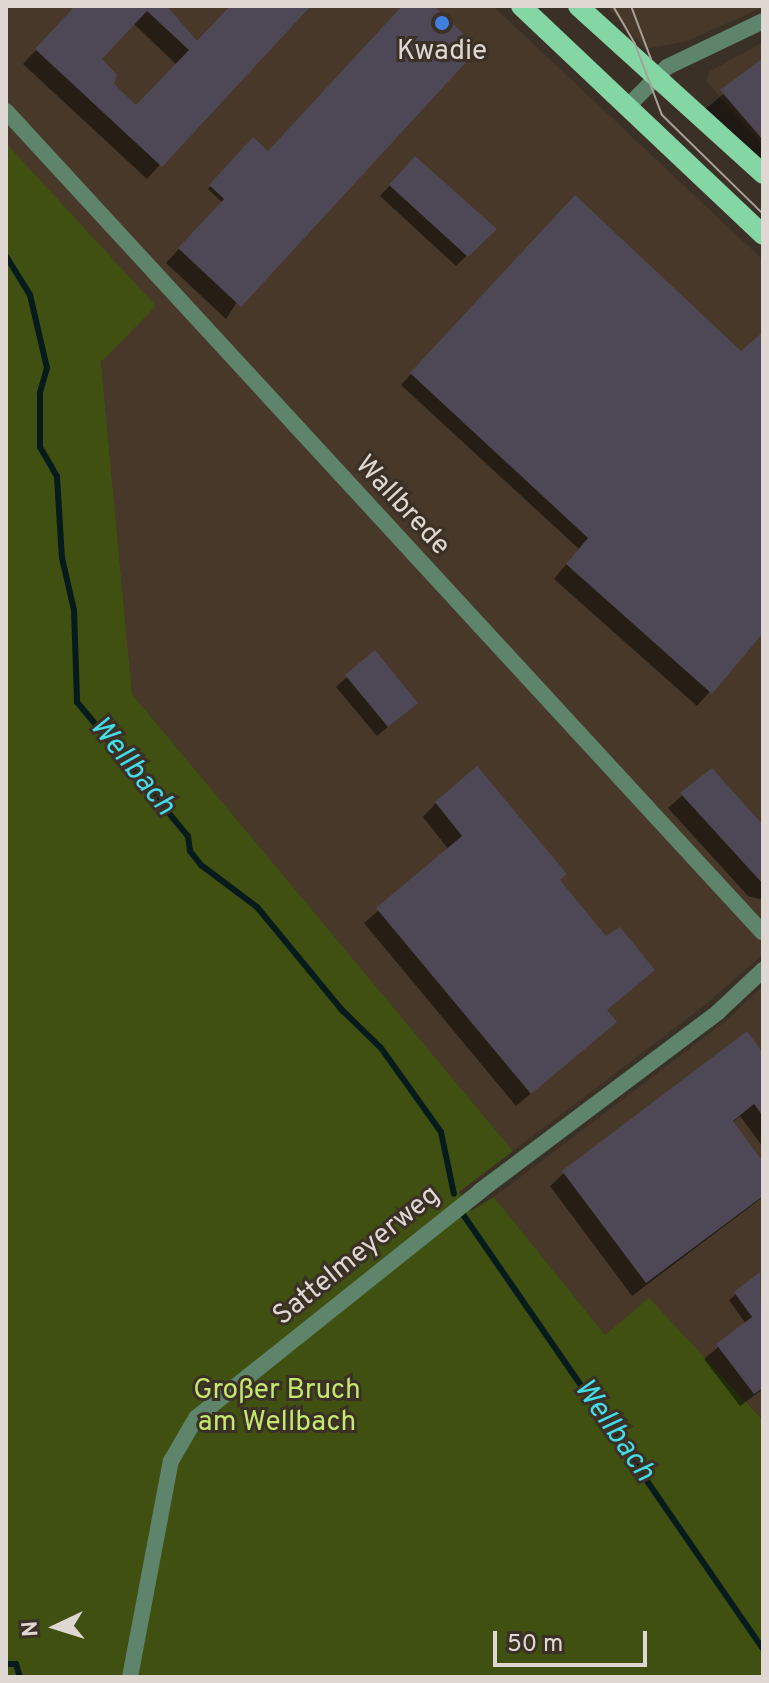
<!DOCTYPE html>
<html>
<head>
<meta charset="utf-8">
<style>
  body { margin:0 }
  #map { position:relative; width:769px; height:1683px; overflow:hidden; background:#3b3026; font-family:Overpass,sans-serif }
  div>[style] { position:absolute }
  .built>* { inset:0; background:#483829 }
  .green>* { inset:0; background:#3f5011 }
  .shadow>* { inset:0; background:#0007 }
  .stream>* { height:6px; margin:-3px; padding:0 3px; transform-origin:3px; border-radius:3px; background:#071b1c }
  .building>* { inset:0; background:#4e4856 }
  .street>* { height:16px; margin:-8px; padding:0 8px; transform-origin:8px; border-radius:8px; background:#5e846c }
  .primary>* { height:20px; margin:-10px; padding:0 10px; transform-origin:10px; border-radius:10px; background:#84d6a4 }
  .tram>* { height:2px; margin:-1px; padding:0 1px; transform-origin:1px; border-radius:1px; background:#a9a099 }
  .dots>* { width:22px; height:22px; translate:-50% -50%; box-sizing:border-box; border:4px solid #3b3026; border-radius:50% }
  span { translate:-50% -50%; white-space:nowrap; text-align:center; line-height:1.15; -webkit-text-stroke:6px #3b3026; paint-order:stroke }
  .poi-label { font-size:28px; color:#dfd8d2 }
  .street-label { font-size:28px; color:#dfd8d2 }
  .park-label { font-size:28px; color:#c3e86c }
  .water-label { font-size:30px; color:#43dde7; font-style:italic }
  .frame { position:absolute; inset:0; border:8px solid #dfd8d2; pointer-events:none }
  .north { position:absolute; left:16px; top:1587px; width:80px; height:80px; -webkit-text-stroke:6px #3b3026; paint-order:stroke; rotate:266deg; font-size:22px; font-weight:700; line-height:32px; text-align:center; color:#dfd8d2 }
  .north::after { content:''; display:block; margin:auto; width:28px; height:36px; background:#dfd8d2; clip-path:polygon(50% 0,100% 100%,50% 72%,0 100%) }
  .scale { position:absolute; left:493px; top:1631px; width:154px; height:36px; box-sizing:border-box; border:4px solid #dfd8d2; border-top:0; padding-left:10px; font-size:24px; line-height:28px; white-space:nowrap; color:#dfd8d2; -webkit-text-stroke:6px #3b3026; paint-order:stroke }
</style>
</head>
<body>
<div id="map">
  <div class="built">
    <div style="clip-path:polygon(6px 6px,493px 6px,763px 260px,763px 954px,705px 1005px,513px 1151px,132px 694px,101px 362px,155px 306px,6px 143px)"></div>
    <div style="clip-path:polygon(607px 6px,763px 6px,763px 7px,688px 41px,645px 49px)"></div>
    <div style="clip-path:polygon(763px 42px,763px 146px,706px 81px,709px 72px)"></div>
    <div style="clip-path:polygon(763px 986px,763px 1419px,649px 1299px,605px 1335px,494px 1197px,726px 1021px)"></div>
  </div>
  <div class="green">
    <div style="clip-path:polygon(6px 143px,156px 306px,101px 362px,132px 694px,513px 1151px,459px 1192px,471px 1211px,494px 1197px,605px 1335px,649px 1298px,763px 1420px,763px 1677px,6px 1677px)"></div>
  </div>
  <div class="shadow">
    <div style="clip-path:polygon(evenodd,77px 6px,164px 6px,197px 44px,232px 6px,303px 6px,147px 179px,23px 64px,77px 6px,133px 23px,177px 65px,136px 108px,112px 84px,99px 59px,133px 23px)"></div>
    <div style="clip-path:polygon(403px 6px,431px 6px,226px 319px,166px 263px,222px 202px,208px 189px,253px 140px,267px 153px)"></div>
    <div style="clip-path:polygon(763px 61px,763px 176px,703px 111px)"></div>
    <div style="clip-path:polygon(405px 169px,494px 229px,456px 266px,380px 196px)"></div>
    <div style="clip-path:polygon(565px 208px,741px 354px,763px 334px,763px 630px,697px 706px,554px 579px,579px 549px,401px 385px)"></div>
    <div style="clip-path:polygon(374px 653px,405px 713px,377px 736px,336px 687px)"></div>
    <div style="clip-path:polygon(711px 770px,763px 828px,763px 900px,748px 896px,668px 808px)"></div>
    <div style="clip-path:polygon(436px 803px,558px 881px,605px 1011px,601px 1035px,516px 1106px,364px 923px,449px 850px,423px 817px)"></div>
    <div style="clip-path:polygon(763px 1057px,763px 1147px,740px 1116px,732px 1123px,763px 1165px,763px 1197px,632px 1296px,550px 1186px,564px 1173px)"></div>
    <div style="clip-path:polygon(759px 1275px,763px 1389px,740px 1406px,704px 1359px,746px 1324px,729px 1300px)"></div>
  </div>
  <div class="stream">
    <div style="left:6px;top:256px;width:46px;rotate:58.4deg"></div>
    <div style="left:30px;top:295px;width:75px;rotate:76.9deg"></div>
    <div style="left:47px;top:368px;width:26px;rotate:106deg"></div>
    <div style="left:40px;top:393px;width:54px;rotate:90deg"></div>
    <div style="left:40px;top:447px;width:34px;rotate:60deg"></div>
    <div style="left:57px;top:477px;width:81px;rotate:86.5deg"></div>
    <div style="left:62px;top:558px;width:53px;rotate:77deg"></div>
    <div style="left:74px;top:610px;width:92px;rotate:88.1deg"></div>
    <div style="left:77px;top:702px;width:174px;rotate:50.4deg"></div>
    <div style="left:188px;top:836px;width:15px;rotate:82deg"></div>
    <div style="left:190px;top:851px;width:18px;rotate:52deg"></div>
    <div style="left:201px;top:865px;width:70px;rotate:36.9deg"></div>
    <div style="left:257px;top:907px;width:134px;rotate:50.5deg"></div>
    <div style="left:342px;top:1010px;width:54px;rotate:44.3deg"></div>
    <div style="left:381px;top:1048px;width:103px;rotate:54.5deg"></div>
    <div style="left:441px;top:1132px;width:63px;rotate:78.2deg"></div>
    <div style="left:462px;top:1213px;width:530px;rotate:55.38deg"></div>
    <div style="left:6px;top:1664px;width:10px"></div>
    <div style="left:16px;top:1664px;width:14px;rotate:73deg"></div>
  </div>
  <div class="building">
    <div style="clip-path:polygon(evenodd,75px 6px,167px 6px,197px 41px,230px 6px,309px 8px,162px 167px,35px 49px,75px 6px,147px 11px,189px 50px,136px 105px,114px 84px,117px 75px,102px 59px,147px 11px)"></div>
    <div style="clip-path:polygon(402px 6px,434px 6px,479px 48px,241px 307px,178px 248px,224px 199px,209px 185px,253px 137px,268px 151px)"></div>
    <div style="clip-path:polygon(763px 58px,763px 140px,720px 90px)"></div>
    <div style="clip-path:polygon(415px 156px,497px 229px,468px 257px,389px 185px)"></div>
    <div style="clip-path:polygon(575px 195px,741px 351px,763px 332px,763px 633px,712px 694px,566px 564px,588px 538px,410px 373px)"></div>
    <div style="clip-path:polygon(375px 650px,418px 703px,388px 727px,345px 675px)"></div>
    <div style="clip-path:polygon(477px 766px,567px 874px,560px 880px,606px 936px,620px 927px,655px 970px,607px 1010px,617px 1022px,531px 1094px,376px 908px,462px 836px,435px 802px)"></div>
    <div style="clip-path:polygon(712px 768px,763px 825px,763px 884px,680px 793px)"></div>
    <div style="clip-path:polygon(747px 1031px,763px 1053px,763px 1116px,754px 1104px,733px 1121px,763px 1162px,763px 1196px,646px 1283px,562px 1171px)"></div>
    <div style="clip-path:polygon(760px 1272px,763px 1388px,754px 1394px,716px 1344px,752px 1317px,734px 1292px)"></div>
  </div>
  <div class="street">
    <div style="left:628px;top:106px;width:55px;rotate:-45deg"></div>
    <div style="left:667px;top:67px;width:106px;rotate:-25.6deg"></div>
    <div style="left:6px;top:111px;width:1117px;rotate:47.36deg"></div>
    <div style="left:130px;top:1677px;width:220px;rotate:-79.3deg"></div>
    <div style="left:171px;top:1461px;width:50px;rotate:-59.8deg"></div>
    <div style="left:196px;top:1418px;width:364px;rotate:-38.6deg"></div>
    <div style="left:480px;top:1191px;width:298px;rotate:-36.9deg"></div>
    <div style="left:718px;top:1012px;width:62px;rotate:-43deg"></div>
  </div>
  <div class="primary">
    <div style="left:521px;top:6px;width:333px;rotate:43.4deg"></div>
    <div style="left:578px;top:6px;width:250px;rotate:42.2deg"></div>
  </div>
  <div class="tram">
    <div style="left:613px;top:6px;width:44px;rotate:59.9deg"></div>
    <div style="left:635px;top:44px;width:76px;rotate:69.2deg"></div>
    <div style="left:662px;top:115px;width:141px;rotate:44.4deg"></div>
    <div style="left:631px;top:6px;width:57px;rotate:69.3deg"></div>
  </div>
  <div class="dots">
    <div style="left:442px;top:23px;background:#3f7fe0"></div>
  </div>
  <div class="poi-label">
    <span style="left:442px;top:52px">Kwadie</span>
  </div>
  <div class="street-label">
    <span style="left:402px;top:506px;rotate:47deg">Wallbrede</span>
    <span style="left:357px;top:1256px;rotate:-39deg">Sattelmeyerweg</span>
  </div>
  <div class="park-label">
    <span style="left:277px;top:1407px">Großer Bruch<br>am Wellbach</span>
  </div>
  <div class="water-label">
    <span style="left:131px;top:767px;rotate:51deg">Wellbach</span>
    <span style="left:613px;top:1431px;rotate:55deg">Wellbach</span>
  </div>
  <div class="frame"></div>
  <div class="north">N</div>
  <div class="scale">50 m</div>
</div>
</body>
</html>
